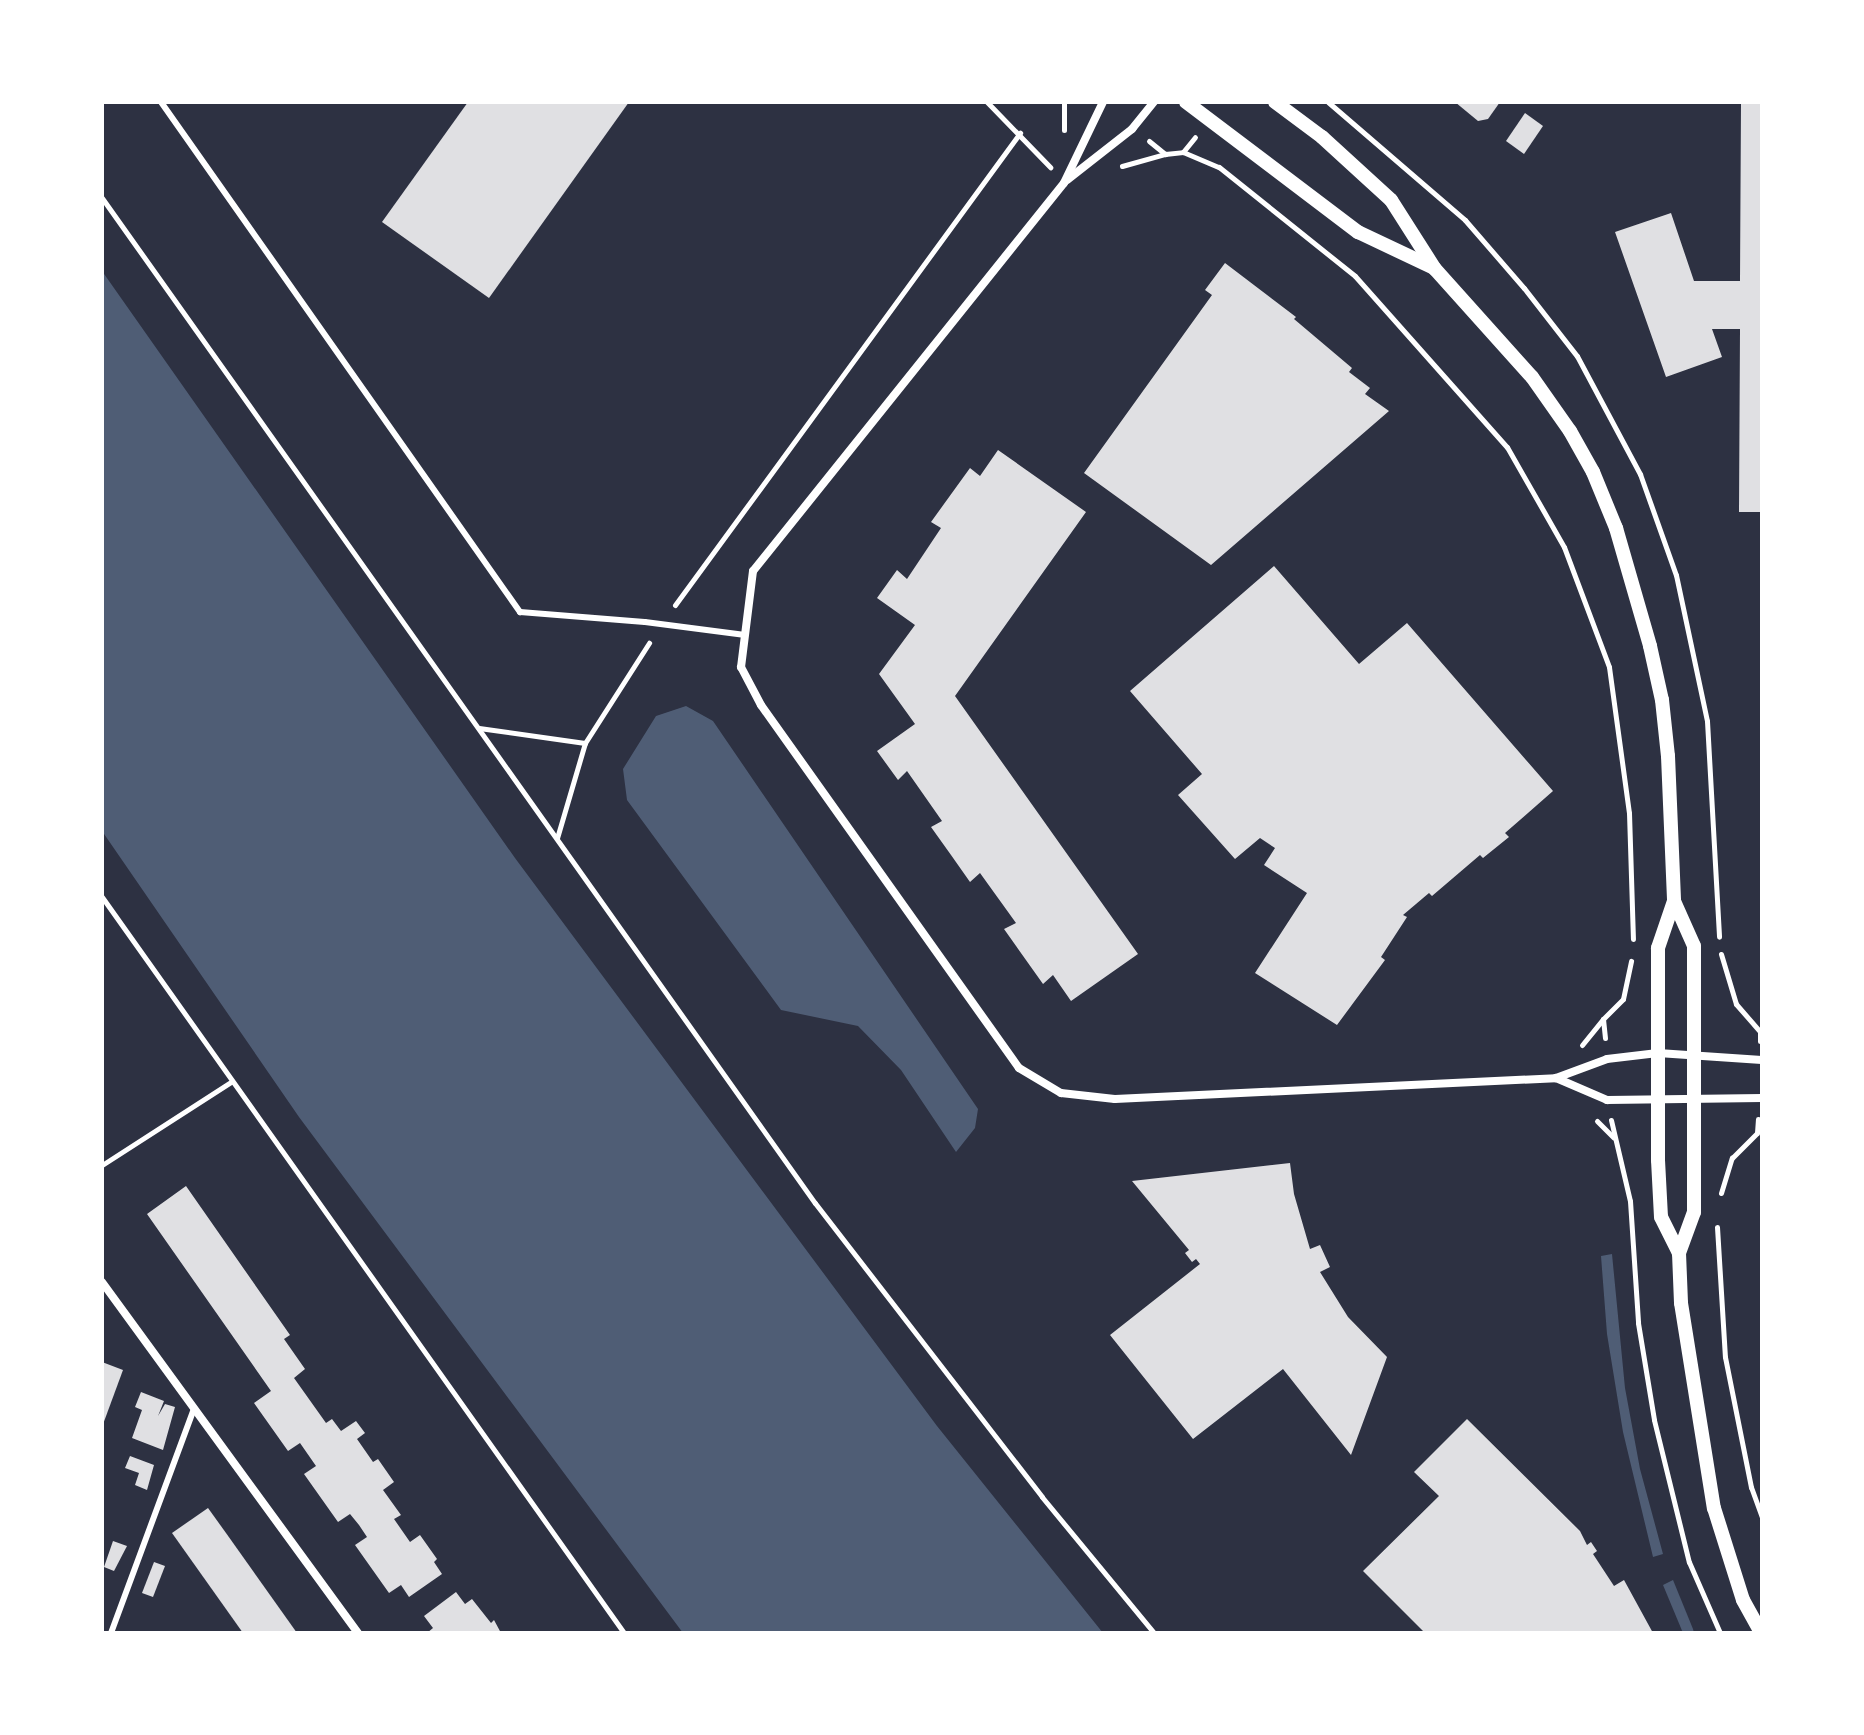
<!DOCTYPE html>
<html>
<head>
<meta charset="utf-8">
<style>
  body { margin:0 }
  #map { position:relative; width:1864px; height:1735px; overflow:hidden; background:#2d3142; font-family:Literata,serif }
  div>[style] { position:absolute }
  .water>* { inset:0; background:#4f5d75 }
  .building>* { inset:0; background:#e0e0e3 }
  .path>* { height:5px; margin:-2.5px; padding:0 2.5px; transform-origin:2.5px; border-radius:2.5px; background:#fff }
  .service>* { height:6px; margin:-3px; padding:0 3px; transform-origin:3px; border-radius:3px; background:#fff }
  .minor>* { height:8px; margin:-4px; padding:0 4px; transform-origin:4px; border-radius:4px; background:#fff }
  .tertiary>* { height:14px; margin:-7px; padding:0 7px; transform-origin:7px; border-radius:7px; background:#fff }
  span { translate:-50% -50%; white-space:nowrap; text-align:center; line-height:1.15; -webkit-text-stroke:6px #fff; paint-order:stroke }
  .frame { position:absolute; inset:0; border:104px solid #fff; pointer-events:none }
</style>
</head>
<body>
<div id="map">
  <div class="water">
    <div style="clip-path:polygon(102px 271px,515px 858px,937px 1426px,1103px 1633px,683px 1633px,299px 1117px,102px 831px)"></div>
    <div style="clip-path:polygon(686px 706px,713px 721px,978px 1109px,975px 1128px,956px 1152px,901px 1070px,858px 1026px,781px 1010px,627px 800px,623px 769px,656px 716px)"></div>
    <div style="clip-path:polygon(1612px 1254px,1625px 1388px,1640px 1469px,1663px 1554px,1653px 1557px,1623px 1432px,1607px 1334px,1601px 1256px)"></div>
    <div style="clip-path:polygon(1673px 1580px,1693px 1629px,1694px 1633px,1683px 1633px,1663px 1585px)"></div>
  </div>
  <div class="building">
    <div style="clip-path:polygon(468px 102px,629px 102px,489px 298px,382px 222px)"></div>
    <div style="clip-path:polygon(1455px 102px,1500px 102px,1488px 119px,1478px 121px)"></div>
    <div style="clip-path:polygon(1741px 102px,1762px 102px,1762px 512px,1739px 512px,1740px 329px,1712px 329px,1722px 357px,1666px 377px,1615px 232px,1671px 213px,1694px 281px,1740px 281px)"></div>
    <div style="clip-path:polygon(1525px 113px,1543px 126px,1524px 154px,1506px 141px)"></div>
    <div style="clip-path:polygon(1225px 263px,1296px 317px,1294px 319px,1352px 368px,1349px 372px,1370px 388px,1365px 394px,1389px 411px,1211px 565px,1084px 473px,1212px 295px,1205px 290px)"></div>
    <div style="clip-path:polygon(998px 450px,1086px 512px,955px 696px,1138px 954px,1071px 1001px,1053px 975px,1043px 984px,1004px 929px,1016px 923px,980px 873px,970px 882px,951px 855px,931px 827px,942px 821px,907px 771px,898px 780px,877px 751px,915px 724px,879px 674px,915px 625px,877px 598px,897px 570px,907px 579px,941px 528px,931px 522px,970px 468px,980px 476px)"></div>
    <div style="clip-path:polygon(1274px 566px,1359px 664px,1407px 623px,1553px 791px,1505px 833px,1509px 837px,1483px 858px,1480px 855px,1432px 896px,1429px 893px,1403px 915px,1407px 917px,1381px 957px,1385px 960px,1337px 1025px,1255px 973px,1307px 893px,1264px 865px,1275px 848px,1260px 838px,1235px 859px,1178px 795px,1202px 774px,1130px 691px)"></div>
    <div style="clip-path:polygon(1290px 1163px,1294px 1194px,1310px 1249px,1320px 1245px,1330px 1267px,1320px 1272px,1348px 1317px,1387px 1357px,1351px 1455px,1283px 1369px,1193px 1439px,1110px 1335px,1200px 1264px,1196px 1259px,1192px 1262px,1185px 1253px,1189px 1250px,1132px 1181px)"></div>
    <div style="clip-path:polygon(186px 1186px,290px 1335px,284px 1339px,305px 1369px,294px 1378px,326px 1423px,332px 1419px,341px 1431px,356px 1421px,365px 1433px,357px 1439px,373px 1462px,378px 1459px,394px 1482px,383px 1490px,401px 1515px,394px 1519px,410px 1542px,420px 1535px,437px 1559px,434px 1562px,442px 1574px,409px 1597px,401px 1585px,389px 1593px,355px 1545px,367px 1537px,359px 1525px,350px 1514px,338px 1522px,304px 1474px,316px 1466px,300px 1443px,288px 1451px,254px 1403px,271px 1391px,147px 1214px)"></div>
    <div style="clip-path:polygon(102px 1362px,123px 1370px,102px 1427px)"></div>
    <div style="clip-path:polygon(141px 1392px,164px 1401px,158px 1416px,165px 1404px,175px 1407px,163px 1450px,132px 1438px,142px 1410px,135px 1407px)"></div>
    <div style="clip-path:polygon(1467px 1419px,1580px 1531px,1587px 1545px,1591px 1542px,1597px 1551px,1593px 1554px,1614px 1586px,1624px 1580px,1653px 1633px,1425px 1633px,1363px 1571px,1439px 1496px,1414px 1472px)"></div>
    <div style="clip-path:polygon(130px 1456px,154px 1465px,147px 1490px,135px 1485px,139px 1473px,125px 1468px)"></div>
    <div style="clip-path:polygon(208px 1508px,226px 1533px,297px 1633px,243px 1633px,172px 1533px)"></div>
    <div style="clip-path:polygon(113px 1541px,127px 1546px,114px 1571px,104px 1567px)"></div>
    <div style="clip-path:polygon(154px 1562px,165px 1566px,153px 1597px,142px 1593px)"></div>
    <div style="clip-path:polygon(456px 1592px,465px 1604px,472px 1599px,491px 1623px,494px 1620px,501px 1633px,427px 1633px,433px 1628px,424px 1616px)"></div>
  </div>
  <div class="path">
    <div style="left:987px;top:102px;width:91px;rotate:45.9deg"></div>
    <div style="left:1328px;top:102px;width:181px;rotate:40.7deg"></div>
    <div style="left:1465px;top:220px;width:90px;rotate:49.1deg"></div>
    <div style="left:1524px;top:288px;width:86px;rotate:52.1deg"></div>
    <div style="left:1577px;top:356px;width:134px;rotate:61.9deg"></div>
    <div style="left:1640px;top:474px;width:107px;rotate:70.4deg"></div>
    <div style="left:1676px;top:575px;width:149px;rotate:78deg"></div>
    <div style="left:1707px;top:721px;width:216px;rotate:86.8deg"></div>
    <div style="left:1064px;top:130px;width:28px;rotate:-90deg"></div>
    <div style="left:1149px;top:141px;width:21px;rotate:39deg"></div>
    <div style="left:1165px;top:154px;width:18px;rotate:-6deg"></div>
    <div style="left:1183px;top:152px;width:39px;rotate:23deg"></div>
    <div style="left:1219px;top:167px;width:174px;rotate:38.7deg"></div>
    <div style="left:1355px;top:276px;width:229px;rotate:48.4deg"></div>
    <div style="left:1507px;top:447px;width:115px;rotate:60.3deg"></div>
    <div style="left:1564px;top:547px;width:128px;rotate:69.4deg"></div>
    <div style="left:1609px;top:667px;width:147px;rotate:82.2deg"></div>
    <div style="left:1629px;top:813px;width:126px;rotate:88.2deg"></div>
    <div style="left:1183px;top:152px;width:19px;rotate:-51deg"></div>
    <div style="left:1122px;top:166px;width:45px;rotate:-15.6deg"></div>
    <div style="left:102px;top:198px;width:1232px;rotate:54.65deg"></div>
    <div style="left:815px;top:1203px;width:371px;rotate:52.3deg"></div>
    <div style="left:1042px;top:1497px;width:176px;rotate:50.5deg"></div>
    <div style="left:675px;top:605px;width:585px;rotate:-53.84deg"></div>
    <div style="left:479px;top:728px;width:107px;rotate:8.1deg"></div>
    <div style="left:557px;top:838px;width:99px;rotate:-73.6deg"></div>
    <div style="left:585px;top:743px;width:119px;rotate:-57.4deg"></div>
    <div style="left:102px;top:897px;width:902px;rotate:54.65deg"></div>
    <div style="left:1721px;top:954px;width:52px;rotate:73.3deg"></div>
    <div style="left:1736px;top:1004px;width:37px;rotate:49deg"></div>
    <div style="left:1760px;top:1032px;width:9px;rotate:90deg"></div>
    <div style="left:1605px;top:1038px;width:19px;rotate:-96deg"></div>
    <div style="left:1603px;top:1019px;width:28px;rotate:-45deg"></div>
    <div style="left:1623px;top:999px;width:39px;rotate:-78deg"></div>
    <div style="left:1582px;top:1045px;width:33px;rotate:-51deg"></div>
    <div style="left:1611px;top:1120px;width:83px;rotate:76.8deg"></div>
    <div style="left:1630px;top:1201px;width:122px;rotate:86.2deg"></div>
    <div style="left:1638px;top:1323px;width:98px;rotate:80.6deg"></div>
    <div style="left:1654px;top:1420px;width:146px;rotate:76.2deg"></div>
    <div style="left:1689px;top:1562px;width:77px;rotate:66.4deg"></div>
    <div style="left:1597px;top:1121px;width:23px;rotate:45deg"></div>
    <div style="left:102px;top:1165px;width:153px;rotate:-32.8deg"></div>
    <div style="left:1721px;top:1193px;width:37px;rotate:-73deg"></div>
    <div style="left:1732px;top:1158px;width:35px;rotate:-45deg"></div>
    <div style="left:1757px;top:1133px;width:14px;rotate:-86deg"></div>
    <div style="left:1717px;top:1227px;width:130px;rotate:86.5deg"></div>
    <div style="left:1725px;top:1357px;width:133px;rotate:78.7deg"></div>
    <div style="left:1751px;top:1487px;width:32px;rotate:70deg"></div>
  </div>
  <div class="service">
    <div style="left:161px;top:102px;width:624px;rotate:54.86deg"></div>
    <div style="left:520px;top:612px;width:125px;rotate:4.6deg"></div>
    <div style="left:645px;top:622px;width:101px;rotate:7.4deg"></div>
    <div style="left:111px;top:1633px;width:239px;rotate:-69.7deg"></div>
  </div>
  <div class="minor">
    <div style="left:1103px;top:102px;width:90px;rotate:115.7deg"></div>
    <div style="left:1064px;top:183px;width:497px;rotate:128.7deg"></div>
    <div style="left:753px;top:571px;width:97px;rotate:97.1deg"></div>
    <div style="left:741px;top:667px;width:43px;rotate:62.2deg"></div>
    <div style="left:761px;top:705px;width:445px;rotate:54.6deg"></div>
    <div style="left:1019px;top:1068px;width:49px;rotate:30.8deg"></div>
    <div style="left:1061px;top:1093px;width:54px;rotate:6.3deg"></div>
    <div style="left:1115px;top:1099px;width:441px;rotate:-2.7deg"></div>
    <div style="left:1556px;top:1078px;width:54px;rotate:-20.4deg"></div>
    <div style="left:1607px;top:1059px;width:51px;rotate:-6.7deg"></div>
    <div style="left:1658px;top:1053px;width:104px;rotate:3.9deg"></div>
    <div style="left:1067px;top:180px;width:83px;rotate:-38.1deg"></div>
    <div style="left:1132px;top:129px;width:35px;rotate:-51deg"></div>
    <div style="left:1556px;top:1078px;width:56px;rotate:23.3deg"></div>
    <div style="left:1607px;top:1100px;width:155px;rotate:-0.7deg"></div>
    <div style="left:102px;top:1282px;width:434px;rotate:53.9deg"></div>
  </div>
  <div class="tertiary">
    <div style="left:1186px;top:102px;width:216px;rotate:37.1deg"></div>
    <div style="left:1358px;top:232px;width:84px;rotate:25.3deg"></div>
    <div style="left:1275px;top:102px;width:59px;rotate:36.7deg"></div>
    <div style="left:1322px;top:137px;width:93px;rotate:42.4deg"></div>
    <div style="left:1391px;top:200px;width:82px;rotate:57.5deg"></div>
    <div style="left:1435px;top:269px;width:145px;rotate:48.1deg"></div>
    <div style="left:1532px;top:377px;width:66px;rotate:54.9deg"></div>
    <div style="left:1570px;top:431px;width:47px;rotate:60.7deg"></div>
    <div style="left:1593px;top:472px;width:61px;rotate:67.7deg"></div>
    <div style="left:1616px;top:528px;width:123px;rotate:73.9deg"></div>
    <div style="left:1650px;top:646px;width:55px;rotate:77.5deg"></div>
    <div style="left:1662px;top:700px;width:56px;rotate:83.9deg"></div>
    <div style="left:1668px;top:756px;width:145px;rotate:87.6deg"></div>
    <div style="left:1674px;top:901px;width:50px;rotate:108.8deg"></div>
    <div style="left:1658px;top:948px;width:212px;rotate:90deg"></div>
    <div style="left:1658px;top:1160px;width:57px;rotate:87deg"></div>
    <div style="left:1661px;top:1217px;width:40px;rotate:63.4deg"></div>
    <div style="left:1674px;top:901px;width:49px;rotate:66deg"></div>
    <div style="left:1694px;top:946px;width:266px;rotate:90deg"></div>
    <div style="left:1694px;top:1212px;width:44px;rotate:110.1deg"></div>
    <div style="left:1679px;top:1253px;width:50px;rotate:87.7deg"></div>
    <div style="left:1681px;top:1303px;width:208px;rotate:80.9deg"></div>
    <div style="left:1714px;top:1508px;width:96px;rotate:72.5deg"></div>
    <div style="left:1743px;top:1600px;width:38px;rotate:61deg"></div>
  </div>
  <div class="frame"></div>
</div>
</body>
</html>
